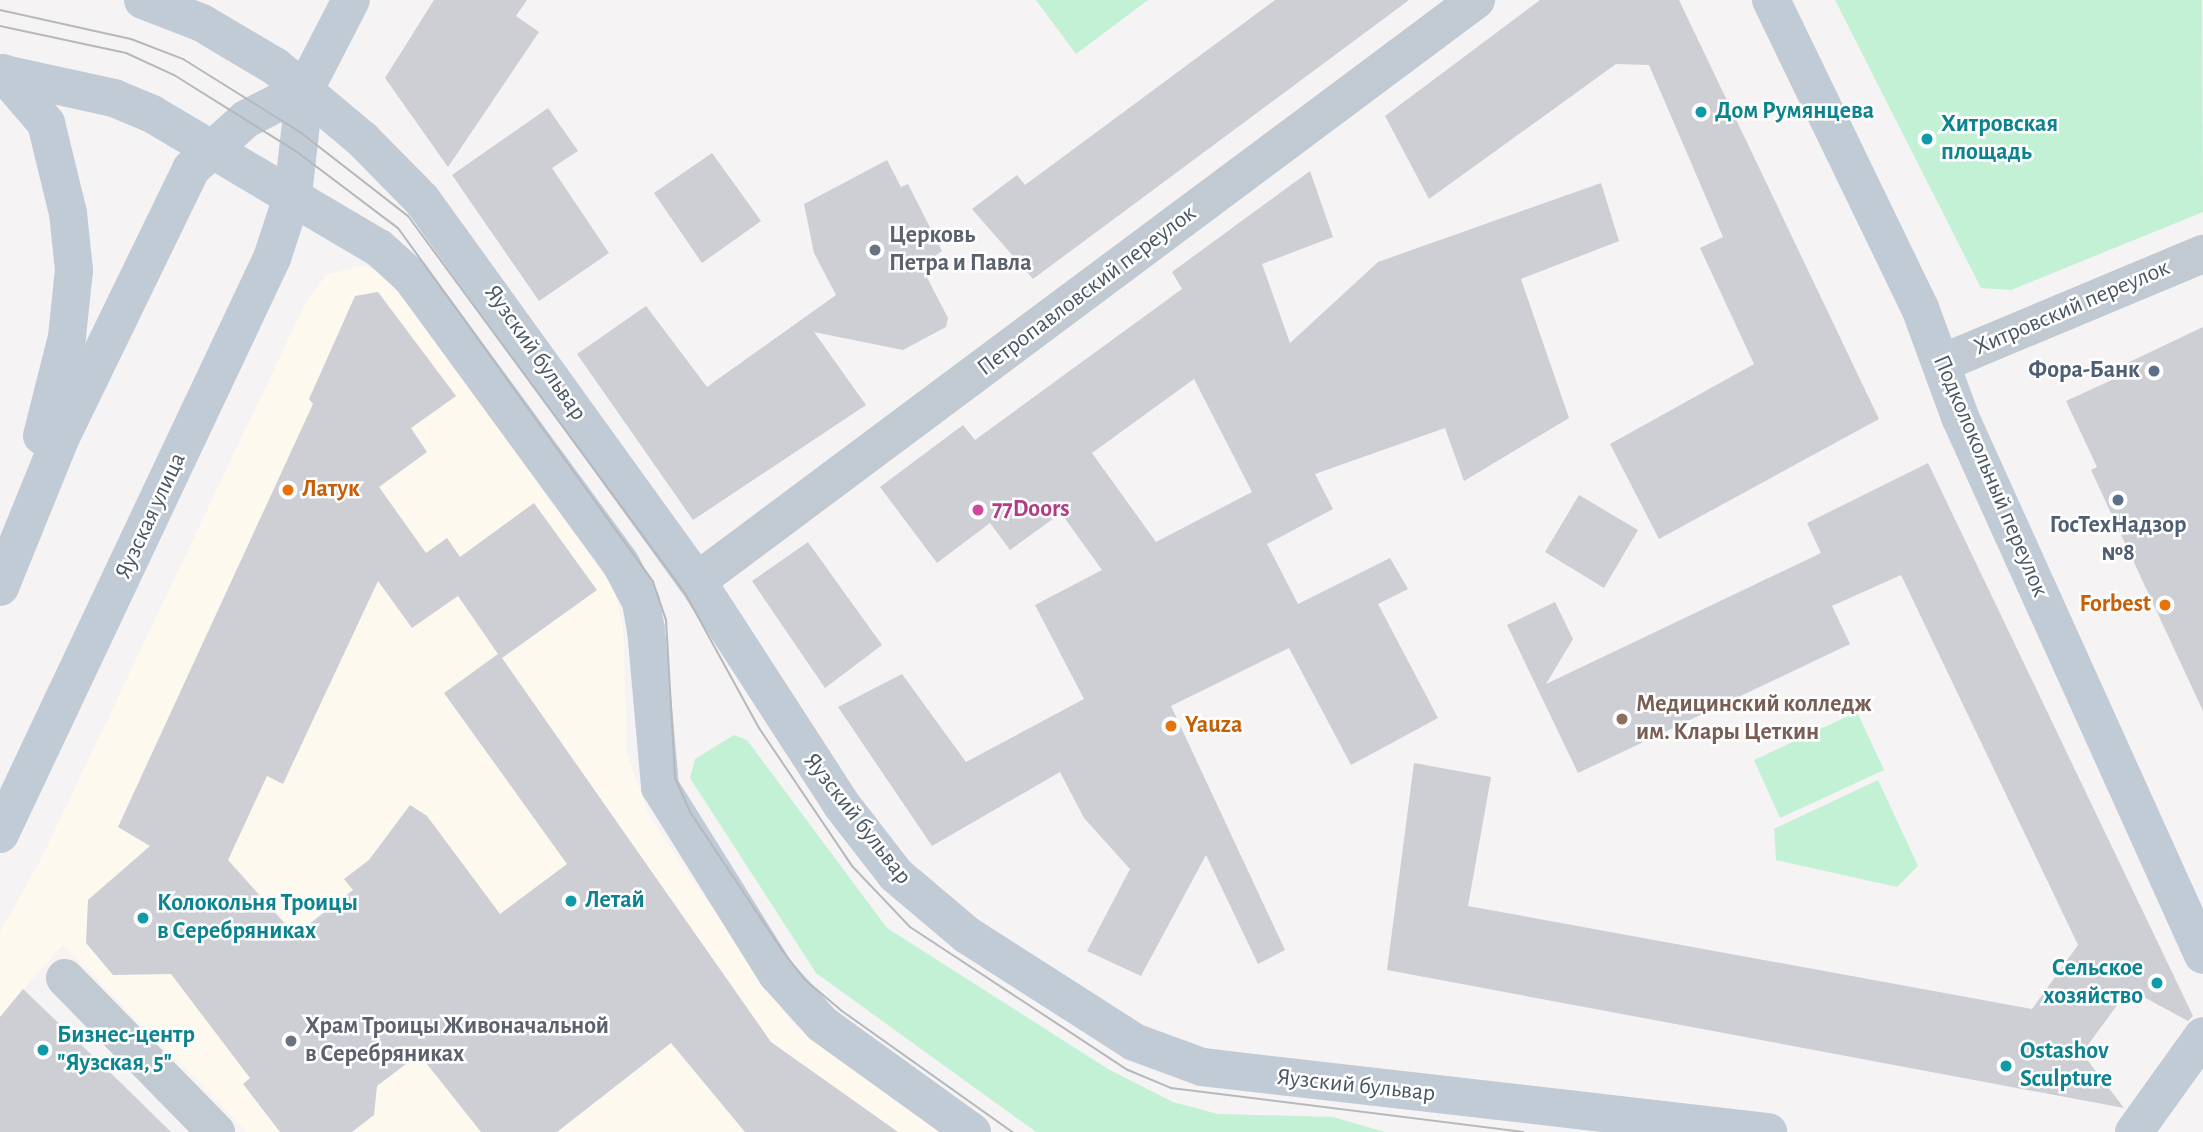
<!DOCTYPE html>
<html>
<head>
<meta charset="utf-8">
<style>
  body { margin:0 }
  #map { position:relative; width:2203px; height:1132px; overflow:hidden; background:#f5f3f3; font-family:"Alegreya Sans",sans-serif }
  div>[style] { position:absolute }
  .commercial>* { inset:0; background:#fdf9ef }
  .green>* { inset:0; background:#c3f1d5 }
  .building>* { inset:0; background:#cdcfd5 }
  .street>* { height:38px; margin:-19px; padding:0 19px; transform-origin:19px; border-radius:19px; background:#c1cad2 }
  .secondary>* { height:38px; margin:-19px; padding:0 19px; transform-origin:19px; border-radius:19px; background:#c1cbd6 }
  .tram>* { height:2px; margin:-1px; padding:0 1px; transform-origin:1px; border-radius:1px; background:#b5b8bd }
  .dots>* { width:19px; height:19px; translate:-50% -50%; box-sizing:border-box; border:4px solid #fff; border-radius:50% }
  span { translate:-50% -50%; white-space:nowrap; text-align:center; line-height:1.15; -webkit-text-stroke:5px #fff; paint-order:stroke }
  .culture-label { font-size:24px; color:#0d838f; font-weight:700 }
  .left { translate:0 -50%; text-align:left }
  .right { translate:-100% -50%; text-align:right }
  .worship-label { font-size:24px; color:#5b616d; font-weight:700 }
  .street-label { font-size:24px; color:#4a5661 }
  .service-label { font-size:24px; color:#4e5e75; font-weight:700 }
  .food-label { font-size:24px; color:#c56008; font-weight:700 }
  .hotel-label { font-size:24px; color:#b23c85; font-weight:700 }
  .education-label { font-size:24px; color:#785e54; font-weight:700 }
</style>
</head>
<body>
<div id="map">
  <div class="commercial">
    <div style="clip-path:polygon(362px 265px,378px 271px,411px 307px,614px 589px,623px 623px,627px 752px,649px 816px,792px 1023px,940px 1132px,247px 1132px,63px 945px,19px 994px,0 1132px,0 932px,43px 855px,305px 304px,326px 275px)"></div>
  </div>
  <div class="green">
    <div style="clip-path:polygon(1036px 0,1148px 0,1076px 54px)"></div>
    <div style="clip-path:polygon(1835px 0,2202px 0,2203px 212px,2011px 290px,1981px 288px)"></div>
    <div style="clip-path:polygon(1857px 712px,1884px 770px,1780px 818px,1754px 760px)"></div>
    <div style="clip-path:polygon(734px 735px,747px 740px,887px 928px,1108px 1069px,1173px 1102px,1218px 1114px,1333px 1117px,1385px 1132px,1036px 1132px,816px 973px,690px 778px,695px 759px)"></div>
    <div style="clip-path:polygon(1878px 780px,1918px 866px,1897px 887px,1776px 860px,1774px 829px)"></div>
  </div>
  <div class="building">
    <div style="clip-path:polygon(434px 0,527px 0,516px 16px,539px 32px,448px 167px,385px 78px)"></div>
    <div style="clip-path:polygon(1275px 0,1409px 0,1033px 279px,972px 209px,1017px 175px,1025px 185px)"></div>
    <div style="clip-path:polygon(1540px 0,1679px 0,1879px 419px,1659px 539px,1610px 444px,1754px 364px,1700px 248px,1723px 237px,1649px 65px,1616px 64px,1429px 199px,1385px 116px)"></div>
    <div style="clip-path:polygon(548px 108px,578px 151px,552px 168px,609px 253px,539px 301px,452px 175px)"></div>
    <div style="clip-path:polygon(712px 153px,761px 221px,702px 263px,654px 193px)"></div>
    <div style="clip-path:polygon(887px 160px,901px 187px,908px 184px,942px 251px,921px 266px,948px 318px,946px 327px,903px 350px,814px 332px,866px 405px,693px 520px,577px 354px,646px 306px,707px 387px,836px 295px,814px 253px,804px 204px)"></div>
    <div style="clip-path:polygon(evenodd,1310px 171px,1333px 237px,1262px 264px,1290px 343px,1378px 262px,1601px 183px,1619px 241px,1521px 279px,1569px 418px,1464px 481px,1445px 428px,1315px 474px,1333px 509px,1267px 544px,1298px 604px,1390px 558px,1408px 589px,1378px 604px,1438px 718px,1351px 765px,1289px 648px,1171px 706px,1285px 950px,1258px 964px,1206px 855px,1141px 976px,1087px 951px,1130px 869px,1084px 818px,1060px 772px,932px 846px,838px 707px,902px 674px,966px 762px,1084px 699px,1035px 605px,1102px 570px,1061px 513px,1010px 550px,990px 523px,937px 563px,880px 487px,963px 425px,975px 440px,1182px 289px,1172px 272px,1310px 171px,1194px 379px,1252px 492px,1156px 542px,1092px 453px,1194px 379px)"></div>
    <div style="clip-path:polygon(evenodd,378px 292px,456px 396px,411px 428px,427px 452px,379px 487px,426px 553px,447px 538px,460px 557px,534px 503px,597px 590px,502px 658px,771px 1042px,898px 1132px,745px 1132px,671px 1043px,557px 1132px,481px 1132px,419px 1054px,377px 1086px,374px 1115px,352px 1132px,280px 1132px,243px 1084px,250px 1078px,171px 974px,113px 975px,86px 943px,88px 900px,150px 846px,118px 827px,313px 404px,309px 399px,355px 296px,378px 292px,378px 581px,412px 628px,458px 596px,498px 654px,444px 693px,567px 864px,500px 914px,427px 816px,410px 805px,369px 860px,344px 879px,353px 890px,295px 935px,228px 860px,267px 776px,283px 784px,378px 581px)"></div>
    <div style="clip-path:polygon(2203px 327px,2203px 711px,2091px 470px,2097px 467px,2066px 401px,2127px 373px,2123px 365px)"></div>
    <div style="clip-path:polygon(1928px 463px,2193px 1016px,2188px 1021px,2129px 989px,2082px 1053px,2124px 1108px,1387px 970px,1414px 763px,1491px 777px,1468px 906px,2032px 1009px,2078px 945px,1901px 575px,1832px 606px,1850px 644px,1578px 773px,1507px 625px,1555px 602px,1573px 639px,1546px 684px,1821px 553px,1807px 523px)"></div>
    <div style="clip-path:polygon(1579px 495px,1638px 530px,1604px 588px,1545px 552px)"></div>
    <div style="clip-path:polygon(808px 542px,882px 645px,825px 688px,752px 581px)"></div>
    <div style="clip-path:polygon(23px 989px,120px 1082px,171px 1132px,0 1132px,0 1017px)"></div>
  </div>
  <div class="street">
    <div style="left:1942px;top:363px;width:283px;rotate:-22.7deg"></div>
    <div style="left:697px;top:581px;width:972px;rotate:-36.72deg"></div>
    <div style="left:65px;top:978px;width:216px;rotate:45.6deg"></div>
  </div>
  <div class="secondary">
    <div style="left:143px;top:0;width:63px;rotate:21.3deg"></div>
    <div style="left:202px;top:23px;width:86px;rotate:30.7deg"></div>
    <div style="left:276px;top:67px;width:114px;rotate:40deg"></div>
    <div style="left:363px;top:140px;width:84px;rotate:45.5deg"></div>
    <div style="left:422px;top:200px;width:470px;rotate:54.2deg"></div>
    <div style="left:697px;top:581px;width:265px;rotate:57.1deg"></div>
    <div style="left:841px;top:804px;width:90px;rotate:52.2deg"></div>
    <div style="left:896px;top:875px;width:93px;rotate:40.2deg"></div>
    <div style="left:967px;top:935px;width:198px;rotate:32.6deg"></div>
    <div style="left:1134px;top:1042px;width:72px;rotate:20.2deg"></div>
    <div style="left:1202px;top:1067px;width:570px;rotate:6.55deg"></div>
    <div style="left:1771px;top:0;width:342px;rotate:64.2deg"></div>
    <div style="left:1920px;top:308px;width:116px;rotate:69.8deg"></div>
    <div style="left:1960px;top:417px;width:590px;rotate:65.69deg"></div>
    <div style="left:0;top:73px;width:117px;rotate:12.4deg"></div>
    <div style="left:114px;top:98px;width:41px;rotate:22.8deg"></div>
    <div style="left:152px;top:114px;width:264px;rotate:30.6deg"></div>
    <div style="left:379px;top:248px;width:43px;rotate:42.2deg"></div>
    <div style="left:411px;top:277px;width:356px;rotate:53.8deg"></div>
    <div style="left:621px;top:564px;width:43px;rotate:62.2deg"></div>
    <div style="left:641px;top:602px;width:27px;rotate:80deg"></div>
    <div style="left:646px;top:629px;width:159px;rotate:84.9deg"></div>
    <div style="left:660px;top:787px;width:221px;rotate:58deg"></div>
    <div style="left:777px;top:974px;width:67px;rotate:48deg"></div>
    <div style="left:822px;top:1024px;width:185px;rotate:35.8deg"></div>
    <div style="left:3px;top:73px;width:66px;rotate:49.3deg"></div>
    <div style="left:46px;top:123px;width:93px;rotate:76.3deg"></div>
    <div style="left:68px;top:213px;width:57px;rotate:84deg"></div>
    <div style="left:74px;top:270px;width:67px;rotate:96deg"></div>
    <div style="left:67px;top:337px;width:102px;rotate:104.2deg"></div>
    <div style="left:0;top:587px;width:162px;rotate:-67.9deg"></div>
    <div style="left:61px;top:437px;width:298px;rotate:-64.1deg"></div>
    <div style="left:191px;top:169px;width:74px;rotate:-42.3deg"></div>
    <div style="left:246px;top:119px;width:66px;rotate:-27deg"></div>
    <div style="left:0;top:834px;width:637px;rotate:-64.72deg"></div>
    <div style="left:272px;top:258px;width:67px;rotate:-71.8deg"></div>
    <div style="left:293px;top:194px;width:106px;rotate:-83.5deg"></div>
    <div style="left:305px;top:89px;width:100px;rotate:-62.7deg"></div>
    <div style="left:2134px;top:1132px;width:118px;rotate:-54.3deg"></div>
  </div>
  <div class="tram">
    <div style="left:0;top:10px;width:134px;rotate:12.5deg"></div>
    <div style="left:131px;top:39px;width:56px;rotate:21deg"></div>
    <div style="left:183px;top:59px;width:138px;rotate:32deg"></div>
    <div style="left:300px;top:132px;width:137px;rotate:37.9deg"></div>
    <div style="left:408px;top:216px;width:468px;rotate:53.7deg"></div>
    <div style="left:685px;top:593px;width:154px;rotate:61.3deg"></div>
    <div style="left:759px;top:728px;width:166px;rotate:56deg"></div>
    <div style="left:852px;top:866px;width:84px;rotate:46.4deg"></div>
    <div style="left:910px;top:927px;width:261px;rotate:33.3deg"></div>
    <div style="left:1128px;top:1070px;width:47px;rotate:22.7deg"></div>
    <div style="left:1171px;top:1088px;width:355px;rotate:7.1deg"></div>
    <div style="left:0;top:26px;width:129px;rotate:12.1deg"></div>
    <div style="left:126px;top:53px;width:53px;rotate:24.6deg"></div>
    <div style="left:174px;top:75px;width:145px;rotate:32deg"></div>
    <div style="left:297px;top:152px;width:126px;rotate:37deg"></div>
    <div style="left:398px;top:228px;width:436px;rotate:54.2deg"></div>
    <div style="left:653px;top:582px;width:40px;rotate:71.1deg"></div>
    <div style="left:666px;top:620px;width:158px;rotate:86.7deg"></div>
    <div style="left:675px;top:778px;width:37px;rotate:66deg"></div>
    <div style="left:690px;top:812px;width:169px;rotate:56.3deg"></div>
    <div style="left:784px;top:953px;width:33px;rotate:52deg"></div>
    <div style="left:804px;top:979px;width:50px;rotate:40.1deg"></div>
    <div style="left:842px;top:1011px;width:209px;rotate:35.4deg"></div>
  </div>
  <div class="dots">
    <div style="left:1701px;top:112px;background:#0f9aa8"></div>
    <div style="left:1927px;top:139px;background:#0f9aa8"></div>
    <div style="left:875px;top:250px;background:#6b7280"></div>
    <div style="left:2154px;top:371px;background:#5c6f8a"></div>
    <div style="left:288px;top:490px;background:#e8710a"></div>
    <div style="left:2118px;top:500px;background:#5c6f8a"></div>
    <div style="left:978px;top:510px;background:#d1479c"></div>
    <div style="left:2165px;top:605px;background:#e8710a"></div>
    <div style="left:1622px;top:719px;background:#8d6e63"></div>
    <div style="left:1171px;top:726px;background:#e8710a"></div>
    <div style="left:571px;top:901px;background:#0f9aa8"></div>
    <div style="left:143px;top:918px;background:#0f9aa8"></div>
    <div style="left:2157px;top:983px;background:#0f9aa8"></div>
    <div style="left:291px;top:1041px;background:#6b7280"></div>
    <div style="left:43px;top:1050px;background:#0f9aa8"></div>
    <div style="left:2006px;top:1066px;background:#0f9aa8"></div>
  </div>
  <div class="culture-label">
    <span class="left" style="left:1715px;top:112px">Дом Румянцева</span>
    <span class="left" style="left:1941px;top:139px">Хитровская<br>площадь</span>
    <span class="left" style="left:585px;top:901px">Летай</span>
    <span class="left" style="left:157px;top:918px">Колокольня Троицы<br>в Серебряниках</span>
    <span class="right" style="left:2143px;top:983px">Сельское<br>хозяйство</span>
    <span class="left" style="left:57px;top:1050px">Бизнес-центр<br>"Яузская, 5"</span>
    <span class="left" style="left:2020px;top:1066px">Ostashov<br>Sculpture</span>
  </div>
  <div class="worship-label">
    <span class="left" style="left:889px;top:250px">Церковь<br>Петра и Павла</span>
    <span class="left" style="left:305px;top:1041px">Храм Троицы Живоначальной<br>в Серебряниках</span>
  </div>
  <div class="street-label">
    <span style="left:1087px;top:291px;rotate:-37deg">Петропавловский переулок</span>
    <span style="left:2072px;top:308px;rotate:-23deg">Хитровский переулок</span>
    <span style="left:535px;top:353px;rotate:55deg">Яузский бульвар</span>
    <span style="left:1990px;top:476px;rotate:67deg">Подколокольный переулок</span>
    <span style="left:151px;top:516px;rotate:-65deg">Яузская улица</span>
    <span style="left:857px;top:819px;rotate:52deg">Яузский бульвар</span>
    <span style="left:1356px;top:1086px;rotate:6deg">Яузский бульвар</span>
  </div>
  <div class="service-label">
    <span class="right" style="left:2140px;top:371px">Фора-Банк</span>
    <span style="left:2118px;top:540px">ГосТехНадзор<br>№8</span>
  </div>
  <div class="food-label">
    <span class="left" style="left:302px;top:490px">Латук</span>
    <span class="right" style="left:2151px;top:605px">Forbest</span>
    <span class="left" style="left:1185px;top:726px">Yauza</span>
  </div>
  <div class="hotel-label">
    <span class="left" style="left:992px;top:510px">77Doors</span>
  </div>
  <div class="education-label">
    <span class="left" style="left:1636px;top:719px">Медицинский колледж<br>им. Клары Цеткин</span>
  </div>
</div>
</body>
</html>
